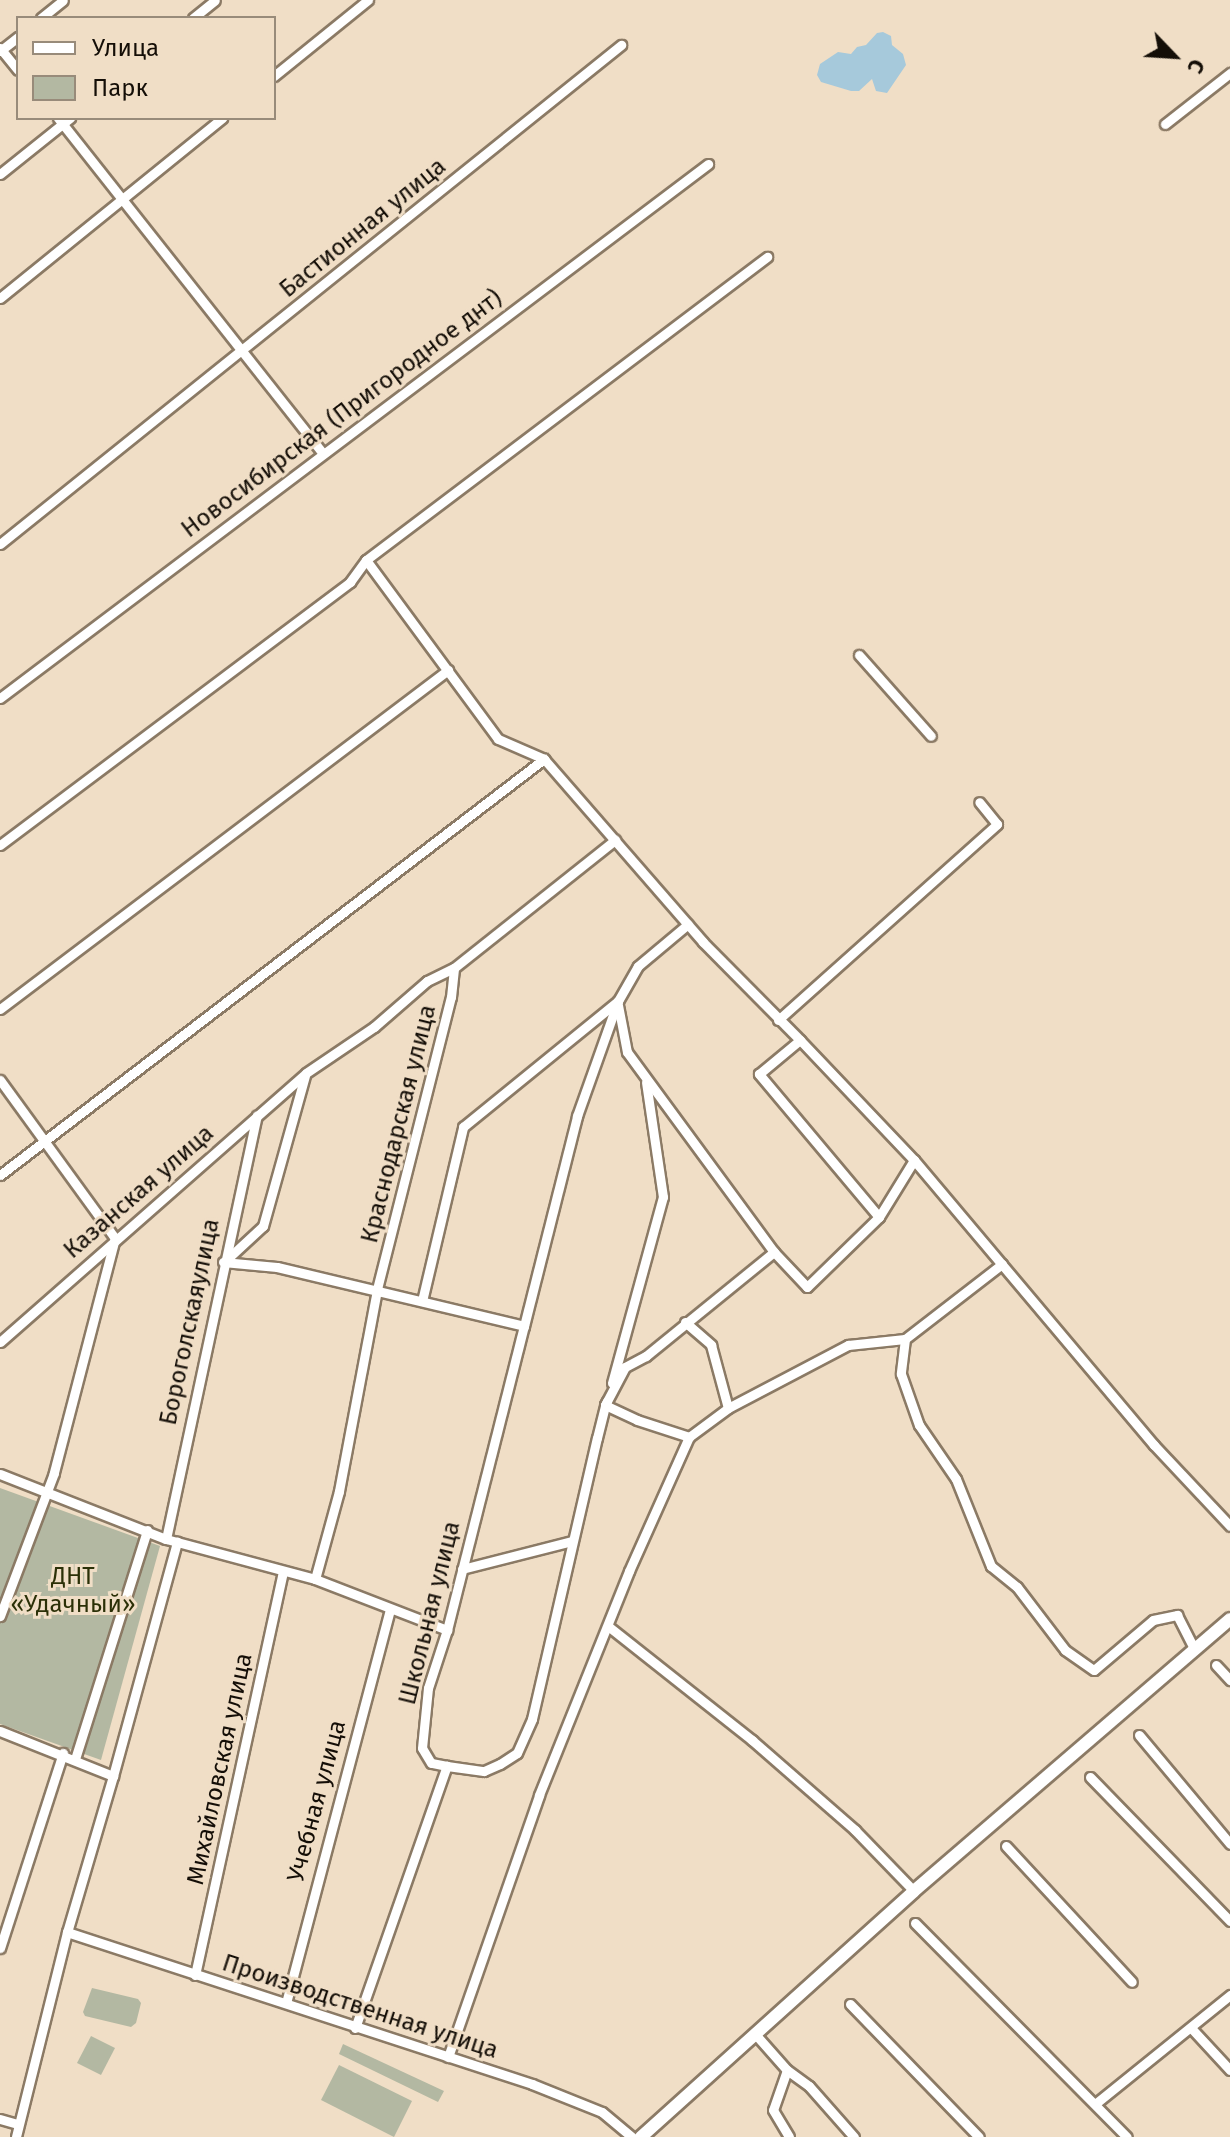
<!DOCTYPE html>
<html>
<head>
<meta charset="utf-8">
<style>
  body { margin:0 }
  #map { position:relative; width:1230px; height:2137px; overflow:hidden; background:#f0dec6; font-family:"Fira Sans",sans-serif }
  div>[style] { position:absolute }
  .green>* { inset:0; background:#b3b8a2 }
  .water>* { inset:0; background:#a6c9db }
  .roads { filter:drop-shadow(2px 0 #8b7a65) drop-shadow(-2px 0 #8b7a65) drop-shadow(0 2px #8b7a65) drop-shadow(0 -2px #8b7a65) }
  .minor>* { height:9px; margin:-4.5px; padding:0 4.5px; transform-origin:4.5px; border-radius:4.5px; background:#fff }
  .secondary>* { height:12px; margin:-6px; padding:0 6px; transform-origin:6px; border-radius:6px; background:#fff }
  span { translate:-50% -50%; white-space:nowrap; text-align:center; line-height:1.15; -webkit-text-stroke:6px #f0dec6; paint-order:stroke }
  .street-label { font-size:24px; color:#140e07 }
  .park-label { font-size:24px; color:#2b3007 }
  .legend { position:absolute; left:16px; top:16px; width:260px; height:104px; box-sizing:border-box; background:#f0dec6; border:2px solid #988b7a; margin:0; padding:10px 14px; list-style:none; font-size:24px; color:#140e07 }
  .legend li { display:flex; align-items:center; gap:16px; height:40px }
  .legend b { width:40px; border:2px solid #988b7a }
  .north { position:absolute; left:1134px; top:16px; width:80px; height:80px; -webkit-text-stroke:6px #f0dec6; paint-order:stroke; rotate:115deg; font-size:22px; font-weight:700; line-height:32px; text-align:center; color:#140e07 }
  .north::after { content:''; display:block; margin:auto; width:28px; height:36px; background:#140e07; clip-path:polygon(50% 0,100% 100%,50% 72%,0 100%) }
</style>
</head>
<body>
<div id="map">
  <div class="green">
    <div style="clip-path:polygon(0 1488px,160px 1546px,101px 1760px,0 1724px)"></div>
    <div style="clip-path:polygon(92px 1988px,138px 1999px,141px 2003px,136px 2023px,131px 2027px,85px 2016px,83px 2012px)"></div>
    <div style="clip-path:polygon(91px 2036px,115px 2048px,101px 2075px,77px 2063px)"></div>
    <div style="clip-path:polygon(343px 2044px,444px 2091px,438px 2102px,339px 2054px)"></div>
    <div style="clip-path:polygon(339px 2065px,412px 2101px,394px 2137px,321px 2100px)"></div>
  </div>
  <div class="water">
    <div style="clip-path:polygon(883px 32px,891px 36px,892px 45px,903px 54px,906px 65px,887px 93px,876px 91px,872px 79px,859px 91px,851px 91px,821px 82px,817px 75px,820px 64px,838px 52px,851px 54px,857px 47px,866px 45px,877px 33px)"></div>
  </div>
  <div class="roads">
    <div class="minor">
      <div style="left:41px;top:18px;width:28px;rotate:-39deg"></div>
      <div style="left:193px;top:18px;width:28px;rotate:-39deg"></div>
      <div style="left:0;top:48px;width:28px;rotate:51deg"></div>
      <div style="left:0;top:51px;width:23px;rotate:-38deg"></div>
      <div style="left:274px;top:76px;width:121px;rotate:-39deg"></div>
      <div style="left:58px;top:118px;width:427px;rotate:51.7deg"></div>
      <div style="left:1165px;top:124px;width:83px;rotate:-38.1deg"></div>
      <div style="left:0;top:174px;width:90px;rotate:-38.7deg"></div>
      <div style="left:0;top:298px;width:286px;rotate:-39deg"></div>
      <div style="left:0;top:544px;width:797px;rotate:-38.78deg"></div>
      <div style="left:366px;top:560px;width:222px;rotate:53.6deg"></div>
      <div style="left:498px;top:739px;width:50px;rotate:23.5deg"></div>
      <div style="left:544px;top:759px;width:242px;rotate:49deg"></div>
      <div style="left:703px;top:942px;width:138px;rotate:45.3deg"></div>
      <div style="left:859px;top:655px;width:108px;rotate:48.4deg"></div>
      <div style="left:0;top:698px;width:887px;rotate:-37.02deg"></div>
      <div style="left:0;top:845px;width:438px;rotate:-36.9deg"></div>
      <div style="left:350px;top:582px;width:27px;rotate:-54deg"></div>
      <div style="left:366px;top:560px;width:503px;rotate:-37.08deg"></div>
      <div style="left:618px;top:1005px;width:48px;rotate:79.2deg"></div>
      <div style="left:627px;top:1052px;width:248px;rotate:53.7deg"></div>
      <div style="left:774px;top:1252px;width:48px;rotate:46.7deg"></div>
      <div style="left:807px;top:1287px;width:100px;rotate:-44.2deg"></div>
      <div style="left:879px;top:1217px;width:67px;rotate:-58.4deg"></div>
      <div style="left:0;top:1009px;width:562px;rotate:-37.11deg"></div>
      <div style="left:778px;top:1020px;width:294px;rotate:-41.8deg"></div>
      <div style="left:997px;top:824px;width:28px;rotate:-129deg"></div>
      <div style="left:0;top:1080px;width:195px;rotate:54deg"></div>
      <div style="left:115px;top:1238px;width:243px;rotate:104.6deg"></div>
      <div style="left:54px;top:1473px;width:153px;rotate:110.7deg"></div>
      <div style="left:0;top:1175px;width:685px;rotate:-37.41deg"></div>
      <div style="left:879px;top:1217px;width:187px;rotate:-130deg"></div>
      <div style="left:759px;top:1074px;width:53px;rotate:-39.7deg"></div>
      <div style="left:800px;top:1040px;width:166px;rotate:46.5deg"></div>
      <div style="left:914px;top:1160px;width:373px;rotate:49.9deg"></div>
      <div style="left:1154px;top:1445px;width:111px;rotate:46.8deg"></div>
      <div style="left:223px;top:1262px;width:54px;rotate:5.3deg"></div>
      <div style="left:277px;top:1267px;width:254px;rotate:13.4deg"></div>
      <div style="left:524px;top:1326px;width:217px;rotate:-75.8deg"></div>
      <div style="left:577px;top:1116px;width:122px;rotate:-70.4deg"></div>
      <div style="left:224px;top:1262px;width:53px;rotate:-42.7deg"></div>
      <div style="left:263px;top:1226px;width:156px;rotate:-74.4deg"></div>
      <div style="left:1002px;top:1264px;width:123px;rotate:142.3deg"></div>
      <div style="left:905px;top:1339px;width:35px;rotate:97deg"></div>
      <div style="left:901px;top:1374px;width:54px;rotate:70.6deg"></div>
      <div style="left:919px;top:1425px;width:65px;rotate:55.6deg"></div>
      <div style="left:956px;top:1479px;width:94px;rotate:68.1deg"></div>
      <div style="left:991px;top:1566px;width:33px;rotate:39deg"></div>
      <div style="left:1017px;top:1587px;width:79px;rotate:52.7deg"></div>
      <div style="left:1065px;top:1650px;width:35px;rotate:35deg"></div>
      <div style="left:1094px;top:1670px;width:77px;rotate:-40.3deg"></div>
      <div style="left:1153px;top:1620px;width:25px;rotate:-12deg"></div>
      <div style="left:1177px;top:1615px;width:39px;rotate:63deg"></div>
      <div style="left:422px;top:1301px;width:179px;rotate:-76.7deg"></div>
      <div style="left:463px;top:1127px;width:200px;rotate:-39.1deg"></div>
      <div style="left:618px;top:1001px;width:40px;rotate:-60.3deg"></div>
      <div style="left:638px;top:966px;width:65px;rotate:-40deg"></div>
      <div style="left:685px;top:1322px;width:35px;rotate:41deg"></div>
      <div style="left:711px;top:1345px;width:65px;rotate:74.9deg"></div>
      <div style="left:0;top:1342px;width:407px;rotate:-41.3deg"></div>
      <div style="left:306px;top:1073px;width:82px;rotate:-34.1deg"></div>
      <div style="left:374px;top:1027px;width:70px;rotate:-41deg"></div>
      <div style="left:427px;top:981px;width:30px;rotate:-26deg"></div>
      <div style="left:454px;top:968px;width:206px;rotate:-38.5deg"></div>
      <div style="left:612px;top:1383px;width:193px;rotate:-74.7deg"></div>
      <div style="left:663px;top:1197px;width:116px;rotate:-98.4deg"></div>
      <div style="left:607px;top:1401px;width:4px;rotate:117deg"></div>
      <div style="left:605px;top:1405px;width:35px;rotate:25deg"></div>
      <div style="left:637px;top:1420px;width:55px;rotate:18.1deg"></div>
      <div style="left:0;top:1474px;width:178px;rotate:21.4deg"></div>
      <div style="left:166px;top:1539px;width:154px;rotate:15deg"></div>
      <div style="left:315px;top:1579px;width:142px;rotate:21.1deg"></div>
      <div style="left:166px;top:1539px;width:433px;rotate:-77.9deg"></div>
      <div style="left:462px;top:1569px;width:114px;rotate:-14.3deg"></div>
      <div style="left:315px;top:1579px;width:91px;rotate:-74.7deg"></div>
      <div style="left:339px;top:1491px;width:206px;rotate:-79.3deg"></div>
      <div style="left:377px;top:1289px;width:301px;rotate:-75.8deg"></div>
      <div style="left:451px;top:997px;width:29px;rotate:-84deg"></div>
      <div style="left:608px;top:1626px;width:184px;rotate:38.4deg"></div>
      <div style="left:752px;top:1740px;width:137px;rotate:41.1deg"></div>
      <div style="left:855px;top:1830px;width:85px;rotate:46deg"></div>
      <div style="left:1216px;top:1665px;width:21px;rotate:47deg"></div>
      <div style="left:0;top:1731px;width:122px;rotate:21.7deg"></div>
      <div style="left:113px;top:1776px;width:163px;rotate:106.4deg"></div>
      <div style="left:67px;top:1932px;width:211px;rotate:104deg"></div>
      <div style="left:1139px;top:1735px;width:142px;rotate:50.1deg"></div>
      <div style="left:75px;top:1759px;width:240px;rotate:-72.5deg"></div>
      <div style="left:447px;top:1766px;width:37px;rotate:8deg"></div>
      <div style="left:484px;top:1771px;width:17px;rotate:-24deg"></div>
      <div style="left:500px;top:1764px;width:20px;rotate:-33deg"></div>
      <div style="left:517px;top:1753px;width:37px;rotate:-66deg"></div>
      <div style="left:532px;top:1719px;width:288px;rotate:-77deg"></div>
      <div style="left:597px;top:1438px;width:34px;rotate:-76deg"></div>
      <div style="left:605px;top:1405px;width:43px;rotate:-62.2deg"></div>
      <div style="left:625px;top:1367px;width:24px;rotate:-28deg"></div>
      <div style="left:646px;top:1356px;width:165px;rotate:-39.1deg"></div>
      <div style="left:113px;top:1776px;width:243px;rotate:-74.7deg"></div>
      <div style="left:1090px;top:1777px;width:201px;rotate:45.8deg"></div>
      <div style="left:1006px;top:1846px;width:185px;rotate:47.2deg"></div>
      <div style="left:915px;top:1923px;width:301px;rotate:45.3deg"></div>
      <div style="left:67px;top:1932px;width:489px;rotate:18.1deg"></div>
      <div style="left:532px;top:2084px;width:75px;rotate:21.8deg"></div>
      <div style="left:602px;top:2112px;width:39px;rotate:40deg"></div>
      <div style="left:0;top:1948px;width:205px;rotate:-72.1deg"></div>
      <div style="left:195px;top:1975px;width:413px;rotate:-77.7deg"></div>
      <div style="left:286px;top:2003px;width:407px;rotate:-75.2deg"></div>
      <div style="left:850px;top:2004px;width:185px;rotate:45.9deg"></div>
      <div style="left:355px;top:2028px;width:278px;rotate:-70.7deg"></div>
      <div style="left:447px;top:1766px;width:16px;rotate:-169deg"></div>
      <div style="left:431px;top:1763px;width:17px;rotate:-121deg"></div>
      <div style="left:422px;top:1748px;width:60px;rotate:-84.3deg"></div>
      <div style="left:428px;top:1688px;width:61px;rotate:-71.9deg"></div>
      <div style="left:447px;top:1630px;width:314px;rotate:-75.8deg"></div>
      <div style="left:1192px;top:2029px;width:56px;rotate:47.2deg"></div>
      <div style="left:756px;top:2035px;width:47px;rotate:48.5deg"></div>
      <div style="left:787px;top:2070px;width:27px;rotate:36deg"></div>
      <div style="left:809px;top:2086px;width:68px;rotate:48.6deg"></div>
      <div style="left:448px;top:2057px;width:277px;rotate:-70.8deg"></div>
      <div style="left:539px;top:1795px;width:241px;rotate:-68.1deg"></div>
      <div style="left:629px;top:1571px;width:147px;rotate:-65.9deg"></div>
      <div style="left:689px;top:1437px;width:49px;rotate:-36.6deg"></div>
      <div style="left:728px;top:1408px;width:136px;rotate:-27.7deg"></div>
      <div style="left:848px;top:1345px;width:57px;rotate:-6deg"></div>
      <div style="left:787px;top:2070px;width:42px;rotate:109.3deg"></div>
      <div style="left:773px;top:2110px;width:31px;rotate:59deg"></div>
      <div style="left:1095px;top:2104px;width:174px;rotate:-38.9deg"></div>
      <div style="left:0;top:2119px;width:19px;rotate:16deg"></div>
    </div>
    <div class="secondary">
      <div style="left:641px;top:2137px;width:367px;rotate:-42deg"></div>
      <div style="left:914px;top:1891px;width:417px;rotate:-40.7deg"></div>
    </div>
  </div>
  <div class="street-label">
    <span style="left:363px;top:228px;rotate:-39deg">Бастионная улица</span>
    <span style="left:342px;top:414px;rotate:-37deg">Новосибирская (Пригородное днт)</span>
    <span style="left:399px;top:1124px;rotate:-76deg">Краснодарская улица</span>
    <span style="left:139px;top:1192px;rotate:-41deg">Казанская улица</span>
    <span style="left:190px;top:1322px;rotate:-78deg">Бороголскаяулица</span>
    <span style="left:430px;top:1613px;rotate:-76deg">Школьная улица</span>
    <span style="left:220px;top:1769px;rotate:-78deg">Михайловская улица</span>
    <span style="left:317px;top:1801px;rotate:-75deg">Учебная улица</span>
    <span style="left:360px;top:2007px;rotate:18deg">Производственная улица</span>
  </div>
  <div class="park-label">
    <span style="left:73px;top:1591px">ДНТ<br>«Удачный»</span>
  </div>
  <ul class="legend">
  <li><b style="height:10px;background:#fff"></b>Улица</li>
  <li><b style="height:22px;background:#b3b8a2"></b>Парк</li>
  </ul>
  <div class="north">С</div>
</div>
</body>
</html>
